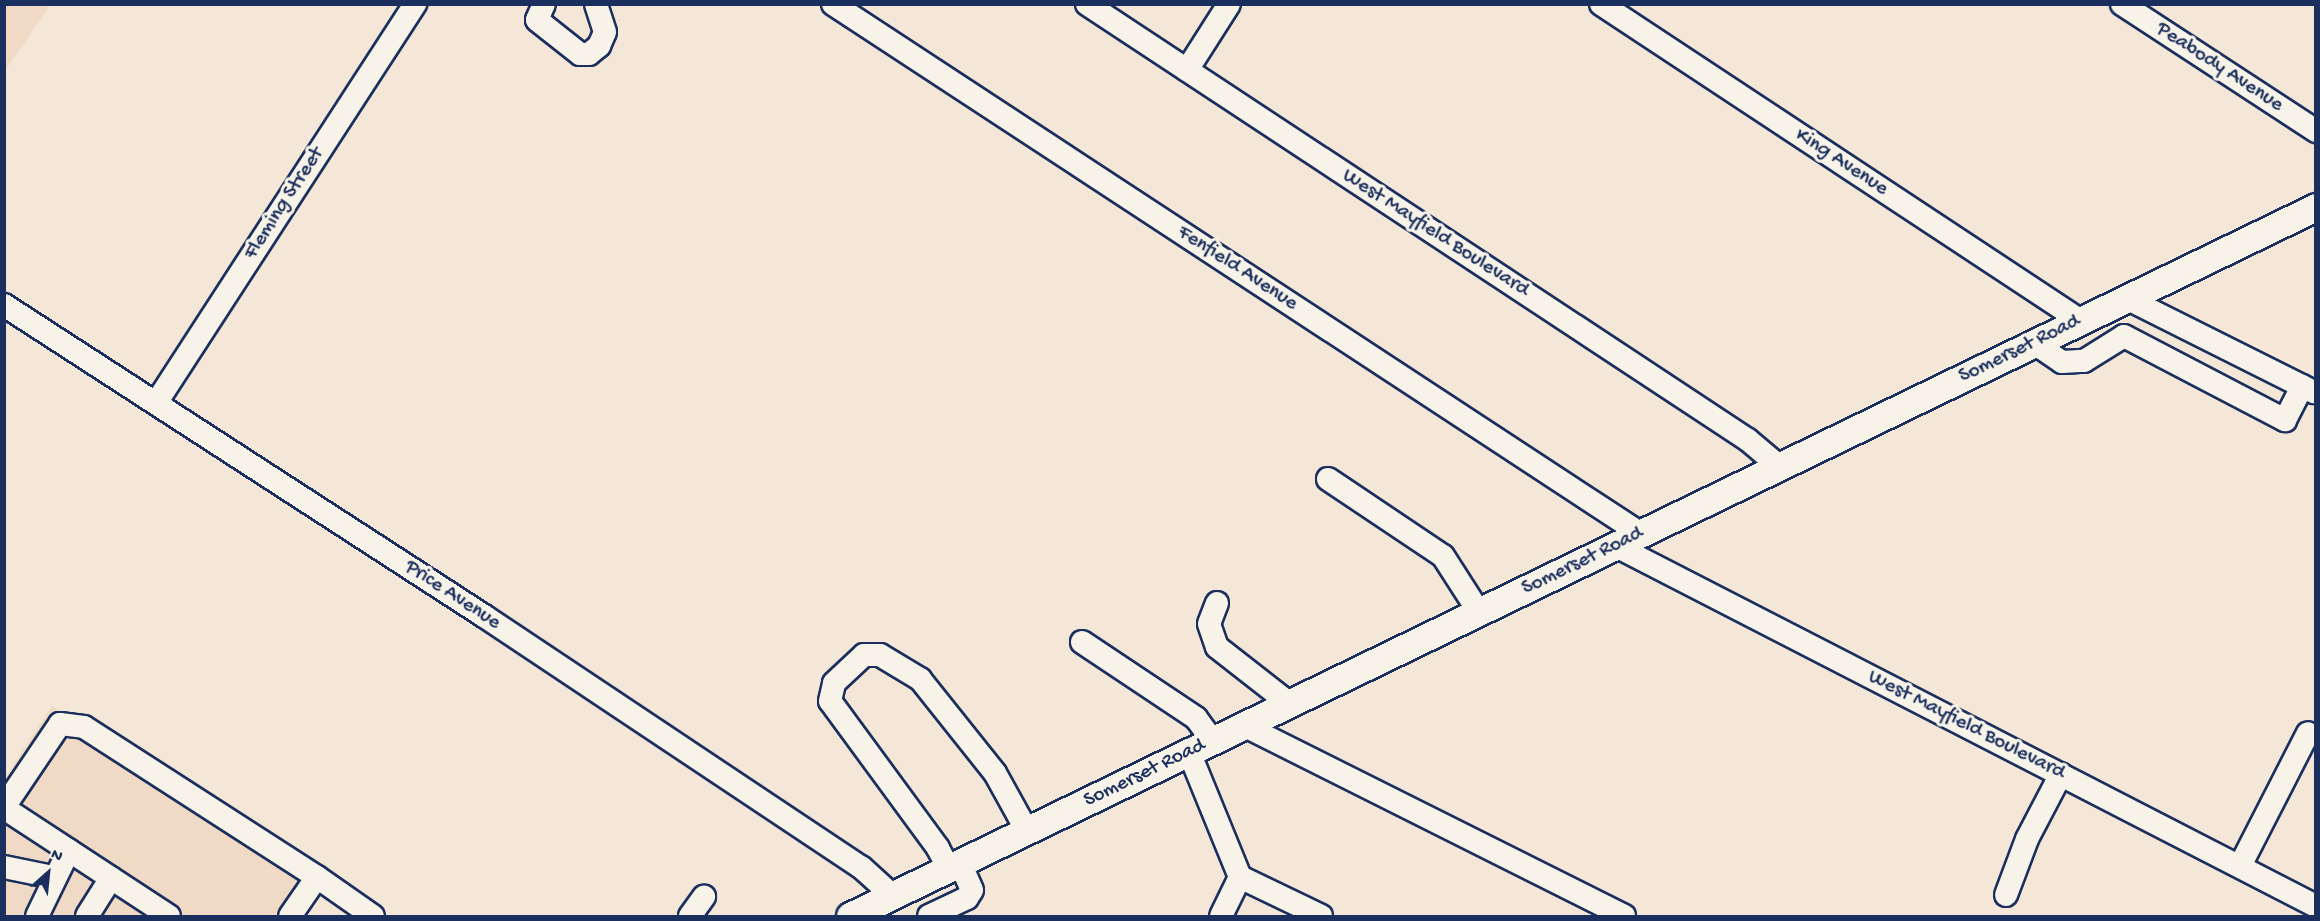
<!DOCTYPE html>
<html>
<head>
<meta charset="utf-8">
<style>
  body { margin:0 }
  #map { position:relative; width:2320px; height:921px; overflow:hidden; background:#f4e7d8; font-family:"Gochi Hand",sans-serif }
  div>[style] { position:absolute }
  .built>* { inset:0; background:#f0d9c5 }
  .roads { filter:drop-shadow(2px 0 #1b2f5e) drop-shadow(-2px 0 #1b2f5e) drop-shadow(0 2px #1b2f5e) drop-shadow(0 -2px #1b2f5e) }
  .minor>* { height:22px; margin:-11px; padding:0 11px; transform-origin:11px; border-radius:11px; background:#f7f3e8 }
  .major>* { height:27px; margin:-13.5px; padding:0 13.5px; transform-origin:13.5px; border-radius:13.5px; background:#f7f3e8 }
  span { translate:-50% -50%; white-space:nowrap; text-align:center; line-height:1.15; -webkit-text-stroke:6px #f7f3e8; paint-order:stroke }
  .street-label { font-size:21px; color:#1b2f5e }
  .frame { position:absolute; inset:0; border:6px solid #1b2f5e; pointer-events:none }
  .north { position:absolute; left:18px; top:843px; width:60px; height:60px; -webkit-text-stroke:4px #f7f3e8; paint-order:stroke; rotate:27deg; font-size:16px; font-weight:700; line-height:24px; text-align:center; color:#1b2f5e }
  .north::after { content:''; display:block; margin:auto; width:21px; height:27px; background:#1b2f5e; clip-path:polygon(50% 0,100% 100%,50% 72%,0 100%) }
</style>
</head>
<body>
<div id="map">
  <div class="built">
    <div style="clip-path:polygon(5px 4px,50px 5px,5px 71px,4px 5px)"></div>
    <div style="clip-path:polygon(52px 706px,315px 865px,282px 916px,5px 916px,5px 778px)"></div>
  </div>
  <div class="roads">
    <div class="minor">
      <div style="left:544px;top:4px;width:17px;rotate:114deg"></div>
      <div style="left:537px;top:20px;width:55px;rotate:38.3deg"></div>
      <div style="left:580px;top:54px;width:9px"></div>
      <div style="left:589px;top:54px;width:13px;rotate:-39deg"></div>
      <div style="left:599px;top:46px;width:15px;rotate:-67deg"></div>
      <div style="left:605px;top:32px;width:29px;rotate:-108deg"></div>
      <div style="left:833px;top:4px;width:966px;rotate:33.26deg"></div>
      <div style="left:1087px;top:4px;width:792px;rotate:33.41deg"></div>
      <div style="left:1748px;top:440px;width:42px;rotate:40.2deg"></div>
      <div style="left:1601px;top:4px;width:575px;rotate:33.44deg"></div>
      <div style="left:2122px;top:4px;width:232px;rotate:33.2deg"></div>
      <div style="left:1187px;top:70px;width:78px;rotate:-57.5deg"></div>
      <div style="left:2128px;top:299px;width:208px;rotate:26.6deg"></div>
      <div style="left:4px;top:305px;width:572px;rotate:32.94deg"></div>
      <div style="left:484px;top:616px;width:453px;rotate:33.7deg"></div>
      <div style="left:861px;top:867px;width:43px;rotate:42.2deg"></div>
      <div style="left:2034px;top:343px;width:34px;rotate:34deg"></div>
      <div style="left:2062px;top:362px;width:22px;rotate:-3deg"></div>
      <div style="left:2084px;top:361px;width:47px;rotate:-32deg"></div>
      <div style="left:2124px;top:336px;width:182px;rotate:27.6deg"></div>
      <div style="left:2285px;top:420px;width:38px;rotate:-63deg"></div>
      <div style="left:156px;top:403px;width:476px;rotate:-57deg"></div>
      <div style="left:1328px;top:479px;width:138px;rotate:33.8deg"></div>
      <div style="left:1443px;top:556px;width:67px;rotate:57.3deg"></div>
      <div style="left:1616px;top:546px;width:787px;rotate:27.22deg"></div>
      <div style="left:1217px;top:603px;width:22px;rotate:111deg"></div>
      <div style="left:1209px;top:624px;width:24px;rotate:71deg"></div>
      <div style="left:1217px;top:647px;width:93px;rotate:38deg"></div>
      <div style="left:1082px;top:642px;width:137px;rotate:33.7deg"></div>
      <div style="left:1196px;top:718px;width:29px;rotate:54deg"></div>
      <div style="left:1245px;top:726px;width:424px;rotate:26.6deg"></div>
      <div style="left:1189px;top:752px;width:135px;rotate:67.8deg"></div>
      <div style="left:1240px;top:877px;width:90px;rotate:25.7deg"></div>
      <div style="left:4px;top:807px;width:100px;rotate:-56deg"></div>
      <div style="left:60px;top:724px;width:24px;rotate:7deg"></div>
      <div style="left:84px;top:727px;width:277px;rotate:32.8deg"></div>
      <div style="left:317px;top:877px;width:47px;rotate:124.7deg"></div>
      <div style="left:4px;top:808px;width:197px;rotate:33.2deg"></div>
      <div style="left:2240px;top:866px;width:149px;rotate:-62.9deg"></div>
      <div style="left:4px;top:867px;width:50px;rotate:11.5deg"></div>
      <div style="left:949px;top:869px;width:24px;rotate:-118deg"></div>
      <div style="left:938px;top:848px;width:182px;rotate:-126.3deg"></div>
      <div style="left:830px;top:701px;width:18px;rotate:-77deg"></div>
      <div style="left:834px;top:683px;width:41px;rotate:-43deg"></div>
      <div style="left:864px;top:655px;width:16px"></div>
      <div style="left:880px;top:655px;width:47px;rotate:31deg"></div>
      <div style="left:920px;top:679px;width:120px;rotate:51.4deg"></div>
      <div style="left:995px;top:773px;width:66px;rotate:61.1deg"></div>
      <div style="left:317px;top:877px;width:68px;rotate:34.9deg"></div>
      <div style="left:2006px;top:895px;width:60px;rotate:-69.4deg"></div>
      <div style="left:2027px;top:839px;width:73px;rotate:-62.4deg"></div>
      <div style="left:37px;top:916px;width:73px;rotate:-64.1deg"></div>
      <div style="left:87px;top:916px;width:45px;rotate:-57.7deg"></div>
      <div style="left:690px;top:916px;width:24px;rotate:-54deg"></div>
      <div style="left:929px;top:916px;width:42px;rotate:-25.3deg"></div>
      <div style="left:967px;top:898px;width:9px;rotate:-58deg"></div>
      <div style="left:972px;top:890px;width:30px;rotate:-114deg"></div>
      <div style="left:1221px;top:916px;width:43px;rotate:-64deg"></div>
    </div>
    <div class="major">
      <div style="left:850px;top:916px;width:1628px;rotate:-25.81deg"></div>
    </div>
  </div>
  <div class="street-label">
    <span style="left:2219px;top:68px;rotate:33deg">Peabody Avenue</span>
    <span style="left:1841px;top:163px;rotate:33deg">King Avenue</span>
    <span style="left:285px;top:204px;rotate:-57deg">Fleming Street</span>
    <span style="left:1435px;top:234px;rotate:33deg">West Mayfield Boulevard</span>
    <span style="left:1237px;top:269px;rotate:33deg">Fenfield Avenue</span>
    <span style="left:2020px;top:350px;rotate:-26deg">Somerset Road</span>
    <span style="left:1583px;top:562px;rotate:-26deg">Somerset Road</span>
    <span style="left:452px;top:596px;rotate:33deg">Price Avenue</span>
    <span style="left:1966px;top:726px;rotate:27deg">West Mayfield Boulevard</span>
    <span style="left:1145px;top:774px;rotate:-26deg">Somerset Road</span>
  </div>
  <div class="frame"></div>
  <div class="north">N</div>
</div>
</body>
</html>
